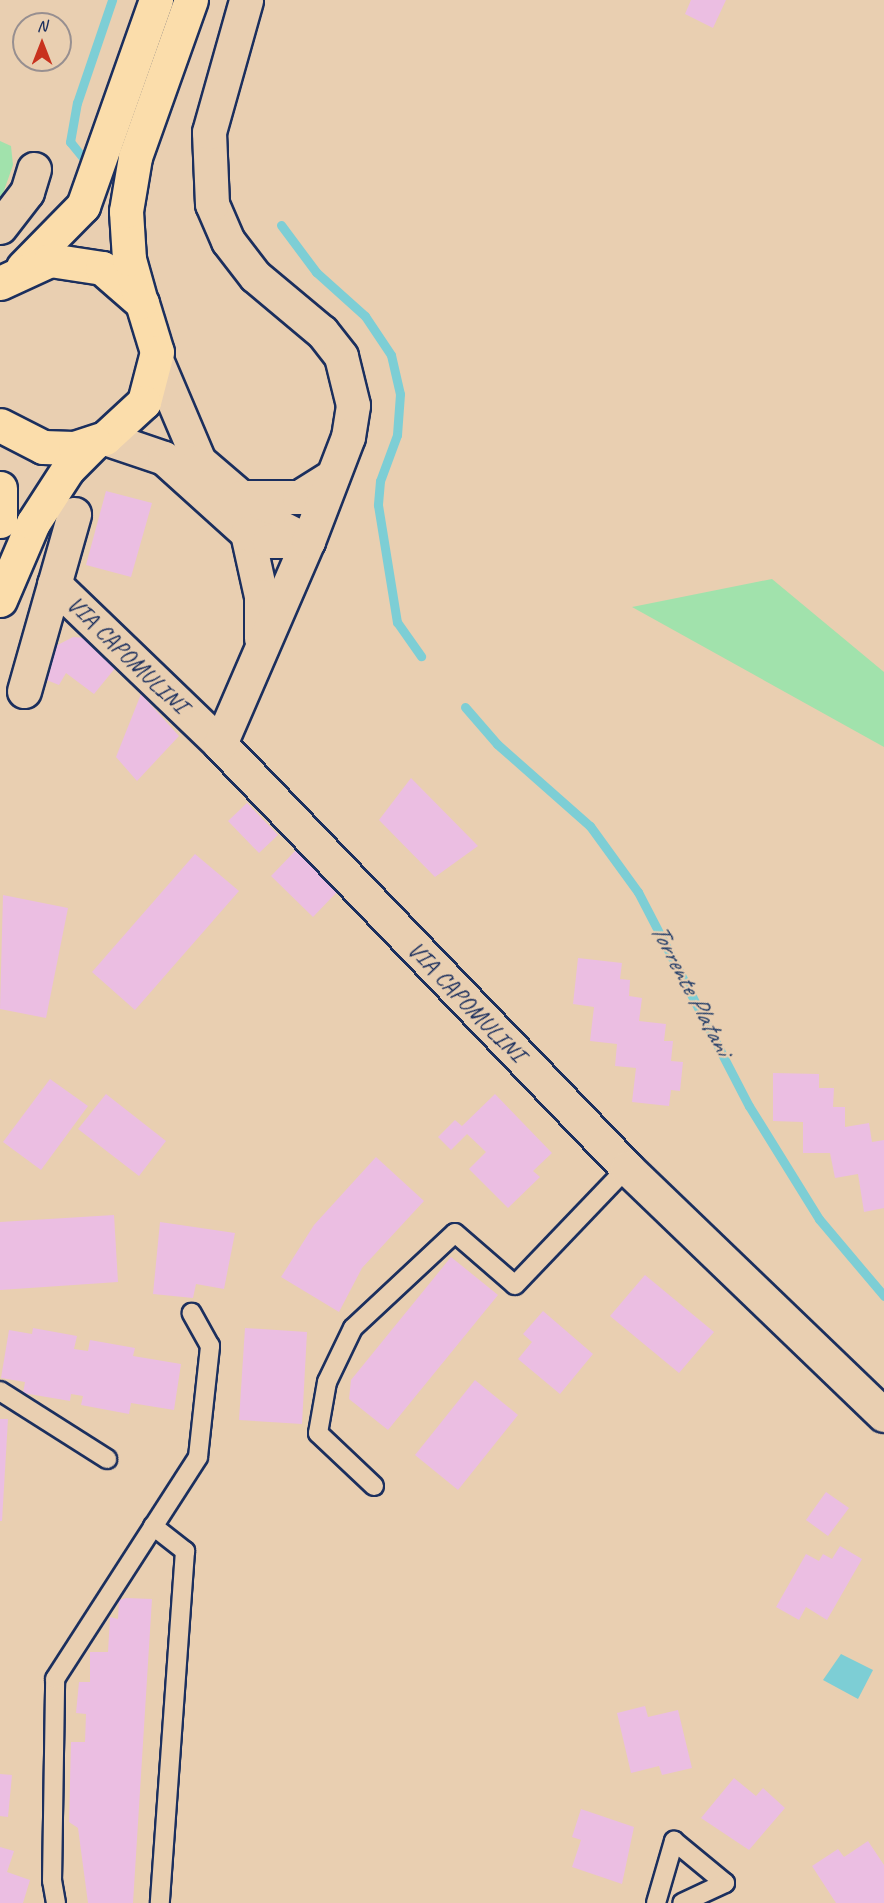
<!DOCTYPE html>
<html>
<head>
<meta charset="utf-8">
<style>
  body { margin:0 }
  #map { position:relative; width:884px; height:1903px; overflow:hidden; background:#e9cfb1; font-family:Caveat,sans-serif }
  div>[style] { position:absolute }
  .green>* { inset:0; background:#a1e2ac }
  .water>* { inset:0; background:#7dced5 }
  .stream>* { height:9px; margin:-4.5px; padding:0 4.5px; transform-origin:4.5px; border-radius:4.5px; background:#7dced5 }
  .building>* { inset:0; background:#ebbee2 }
  .roads { filter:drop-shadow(2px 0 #1b2f5e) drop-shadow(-2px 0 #1b2f5e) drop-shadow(0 2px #1b2f5e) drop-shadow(0 -2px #1b2f5e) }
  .lane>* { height:18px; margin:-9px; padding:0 9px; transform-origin:9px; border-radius:9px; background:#e9cfb1 }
  .street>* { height:33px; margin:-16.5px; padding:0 16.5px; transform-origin:16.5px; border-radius:16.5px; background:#e9cfb1 }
  .secondary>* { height:33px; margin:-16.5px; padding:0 16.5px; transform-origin:16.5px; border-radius:16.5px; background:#e9cfb1 }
  .primary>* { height:33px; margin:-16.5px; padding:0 16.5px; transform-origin:16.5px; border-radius:16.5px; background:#fbddab }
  span { translate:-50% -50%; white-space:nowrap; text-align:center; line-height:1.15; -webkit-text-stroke:4.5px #e9cfb1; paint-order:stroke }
  .street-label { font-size:24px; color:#1b2f5e }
  .water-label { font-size:26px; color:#253f6a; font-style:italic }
  .north { position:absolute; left:12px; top:12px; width:60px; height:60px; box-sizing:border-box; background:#e9cfb1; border:2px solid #978f90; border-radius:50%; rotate:0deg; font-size:16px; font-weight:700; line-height:24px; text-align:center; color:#1b2f5e }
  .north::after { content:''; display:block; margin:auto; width:21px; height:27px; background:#c8321e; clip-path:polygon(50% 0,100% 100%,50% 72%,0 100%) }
</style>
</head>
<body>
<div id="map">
  <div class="green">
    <div style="clip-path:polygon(0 141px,11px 146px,13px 165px,0 202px)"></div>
    <div style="clip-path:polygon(772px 579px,884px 672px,884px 747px,632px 607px)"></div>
  </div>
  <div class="water">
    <div style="clip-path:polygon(841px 1654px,873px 1670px,858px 1699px,823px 1680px)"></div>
  </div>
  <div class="stream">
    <div style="left:84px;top:159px;width:22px;rotate:-129deg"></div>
    <div style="left:70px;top:142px;width:40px;rotate:-80deg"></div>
    <div style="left:77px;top:103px;width:109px;rotate:-71.2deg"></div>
    <div style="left:281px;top:225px;width:59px;rotate:53.3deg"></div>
    <div style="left:316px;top:272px;width:66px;rotate:41.9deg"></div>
    <div style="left:365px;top:316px;width:47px;rotate:56.3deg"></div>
    <div style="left:391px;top:355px;width:40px;rotate:77deg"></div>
    <div style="left:400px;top:394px;width:41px;rotate:94.2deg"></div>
    <div style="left:397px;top:435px;width:49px;rotate:110.3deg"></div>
    <div style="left:380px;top:481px;width:24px;rotate:95deg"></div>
    <div style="left:378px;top:505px;width:119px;rotate:80.8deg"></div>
    <div style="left:397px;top:622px;width:42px;rotate:54.8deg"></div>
    <div style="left:465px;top:707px;width:49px;rotate:49.1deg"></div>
    <div style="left:497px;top:744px;width:124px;rotate:41.4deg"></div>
    <div style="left:590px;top:826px;width:82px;rotate:54deg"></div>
    <div style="left:638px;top:892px;width:241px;rotate:62.6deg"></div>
    <div style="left:749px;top:1106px;width:133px;rotate:58.2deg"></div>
    <div style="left:819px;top:1219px;width:101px;rotate:49.8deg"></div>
  </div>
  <div class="building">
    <div style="clip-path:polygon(691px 0,726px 0,713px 28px,685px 14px)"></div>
    <div style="clip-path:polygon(106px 491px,152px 503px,131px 577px,86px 565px)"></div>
    <div style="clip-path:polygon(73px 637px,85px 638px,116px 667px,94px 694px,66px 673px,59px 685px,39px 677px,48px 650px)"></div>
    <div style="clip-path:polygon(141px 694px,179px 736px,137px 781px,116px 757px)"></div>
    <div style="clip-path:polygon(411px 778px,478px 846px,435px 877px,379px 820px)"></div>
    <div style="clip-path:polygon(247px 803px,278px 835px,259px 853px,228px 821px)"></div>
    <div style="clip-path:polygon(296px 850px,337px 892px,313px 917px,271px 876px)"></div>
    <div style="clip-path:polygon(195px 854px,239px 891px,135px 1010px,92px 972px)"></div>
    <div style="clip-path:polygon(3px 895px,68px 908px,46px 1018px,0 1009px)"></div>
    <div style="clip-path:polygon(578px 958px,622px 963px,620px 979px,630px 980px,629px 996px,642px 998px,639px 1021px,666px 1024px,664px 1041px,673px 1041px,671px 1061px,683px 1062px,680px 1091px,671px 1090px,669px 1106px,632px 1102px,636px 1068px,615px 1066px,617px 1044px,590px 1041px,594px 1007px,573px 1004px)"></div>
    <div style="clip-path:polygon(773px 1073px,819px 1074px,819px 1088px,834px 1088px,833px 1107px,845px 1107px,845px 1127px,869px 1123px,872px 1142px,884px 1140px,884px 1208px,864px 1212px,858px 1174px,835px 1178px,830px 1153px,803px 1153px,803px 1122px,773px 1121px)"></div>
    <div style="clip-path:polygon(50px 1079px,88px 1106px,41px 1170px,3px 1142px)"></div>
    <div style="clip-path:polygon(106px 1094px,166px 1141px,139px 1176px,78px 1129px)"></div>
    <div style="clip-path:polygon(495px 1094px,552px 1153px,533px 1171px,540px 1177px,508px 1208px,469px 1169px,486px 1152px,467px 1134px,451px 1150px,438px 1137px,455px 1120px,462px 1126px)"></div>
    <div style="clip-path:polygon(376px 1157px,424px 1201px,362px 1268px,339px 1312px,281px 1277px,314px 1225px)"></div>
    <div style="clip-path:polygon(114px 1215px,118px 1282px,0 1290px,0 1222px)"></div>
    <div style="clip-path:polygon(160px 1222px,235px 1233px,224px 1289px,196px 1284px,193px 1298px,153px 1294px)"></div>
    <div style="clip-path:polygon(451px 1257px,498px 1295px,388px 1430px,349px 1399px,351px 1380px)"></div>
    <div style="clip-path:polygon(645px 1275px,714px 1332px,679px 1373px,610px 1316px)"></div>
    <div style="clip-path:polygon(543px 1311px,593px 1354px,560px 1394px,518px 1359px,532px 1342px,523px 1334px)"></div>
    <div style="clip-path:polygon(33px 1328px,77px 1336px,74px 1349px,88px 1351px,90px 1340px,135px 1348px,133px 1356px,181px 1364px,174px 1410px,131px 1403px,129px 1414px,81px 1405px,83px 1396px,71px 1394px,70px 1401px,23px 1393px,25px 1382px,1px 1378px,9px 1330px,32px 1334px)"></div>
    <div style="clip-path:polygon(245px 1328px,307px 1332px,302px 1424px,239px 1420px)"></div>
    <div style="clip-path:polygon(475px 1380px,518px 1415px,458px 1490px,415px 1455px)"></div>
    <div style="clip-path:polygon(0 1419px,8px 1419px,2px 1521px,0 1521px)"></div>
    <div style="clip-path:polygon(826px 1492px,849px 1508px,828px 1536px,806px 1520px)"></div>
    <div style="clip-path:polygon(840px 1546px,862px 1559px,827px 1620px,806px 1607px,799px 1620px,776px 1607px,806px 1554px,819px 1561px,823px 1554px,832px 1559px)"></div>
    <div style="clip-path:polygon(126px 1598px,152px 1599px,133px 1903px,88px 1903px,78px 1828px,69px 1822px,71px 1742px,85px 1742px,86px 1714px,76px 1713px,79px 1682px,90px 1682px,90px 1652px,108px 1652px,110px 1617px,118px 1619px,119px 1600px)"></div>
    <div style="clip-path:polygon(645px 1706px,648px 1717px,678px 1710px,692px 1768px,662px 1775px,659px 1766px,631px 1773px,617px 1713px)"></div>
    <div style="clip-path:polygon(0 1774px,12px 1775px,8px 1817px,0 1816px)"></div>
    <div style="clip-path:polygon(734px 1778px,756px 1796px,763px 1788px,785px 1808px,749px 1850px,701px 1818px)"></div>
    <div style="clip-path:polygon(581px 1809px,634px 1827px,622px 1884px,572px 1867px,581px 1840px,572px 1837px)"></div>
    <div style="clip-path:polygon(868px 1841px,884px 1865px,884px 1903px,836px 1903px,812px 1866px,838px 1849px,844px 1857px)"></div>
    <div style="clip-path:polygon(0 1847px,14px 1851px,7px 1872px,30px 1880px,23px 1903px,0 1903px)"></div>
  </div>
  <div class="roads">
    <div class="lane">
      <div style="left:0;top:1391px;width:127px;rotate:32.4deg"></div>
      <div style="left:374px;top:1486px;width:77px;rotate:-136.6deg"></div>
      <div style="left:318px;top:1433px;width:52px;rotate:-80deg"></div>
      <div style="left:327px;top:1382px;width:60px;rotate:-64.3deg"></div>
      <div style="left:353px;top:1328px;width:139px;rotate:-43deg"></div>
      <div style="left:455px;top:1233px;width:79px;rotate:40.9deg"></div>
      <div style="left:515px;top:1285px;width:162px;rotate:-46.3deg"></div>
      <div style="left:153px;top:1526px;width:41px;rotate:38deg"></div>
      <div style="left:185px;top:1551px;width:353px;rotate:94.1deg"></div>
      <div style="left:56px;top:1903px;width:22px;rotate:-100deg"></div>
      <div style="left:52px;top:1881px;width:202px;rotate:-89.1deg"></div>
      <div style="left:55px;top:1679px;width:264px;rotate:-57.2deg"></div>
      <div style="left:198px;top:1457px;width:112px;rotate:-83.8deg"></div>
      <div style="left:210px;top:1346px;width:38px;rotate:-119deg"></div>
      <div style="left:656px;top:1903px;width:65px;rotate:-73.8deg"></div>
      <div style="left:674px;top:1841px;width:66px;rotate:39.5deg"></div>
      <div style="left:725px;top:1883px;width:47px;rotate:155.1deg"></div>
    </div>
    <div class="street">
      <div style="left:0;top:227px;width:44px;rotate:-52.4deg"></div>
      <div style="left:27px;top:192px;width:24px;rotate:-73deg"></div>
      <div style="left:247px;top:533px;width:65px;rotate:77.5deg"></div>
      <div style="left:261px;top:596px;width:42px;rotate:90deg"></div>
      <div style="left:54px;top:584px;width:231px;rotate:43.9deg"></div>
      <div style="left:220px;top:744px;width:588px;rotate:46.17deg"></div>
      <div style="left:627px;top:1168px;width:356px;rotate:43.9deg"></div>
      <div style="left:24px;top:691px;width:184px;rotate:-74.2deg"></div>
      <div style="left:220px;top:744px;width:221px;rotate:-66.6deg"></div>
      <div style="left:308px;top:541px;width:45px;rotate:-153.4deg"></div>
      <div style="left:268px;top:521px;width:36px;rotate:-138deg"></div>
    </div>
    <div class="secondary">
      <div style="left:157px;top:362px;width:108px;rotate:67deg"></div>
      <div style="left:199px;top:461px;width:55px;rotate:40.6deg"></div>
      <div style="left:241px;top:497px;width:58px"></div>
      <div style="left:299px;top:497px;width:39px;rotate:-32deg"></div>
      <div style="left:105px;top:438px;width:62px;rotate:18.7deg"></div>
      <div style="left:164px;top:458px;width:112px;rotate:42.1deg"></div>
      <div style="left:247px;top:533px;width:23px;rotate:20deg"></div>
      <div style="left:269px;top:541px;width:39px"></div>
      <div style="left:308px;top:541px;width:111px;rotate:-69deg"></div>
      <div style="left:348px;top:437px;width:32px;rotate:-81deg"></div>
      <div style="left:353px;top:405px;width:50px;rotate:-103.8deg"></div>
      <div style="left:341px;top:356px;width:31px;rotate:-128deg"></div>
      <div style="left:322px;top:332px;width:87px;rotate:-140.1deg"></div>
      <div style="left:255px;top:276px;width:44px;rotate:-127.6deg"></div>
      <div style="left:228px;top:241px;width:40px;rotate:-113.4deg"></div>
      <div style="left:212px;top:204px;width:72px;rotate:-92.4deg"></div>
      <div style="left:209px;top:132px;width:137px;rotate:-74.3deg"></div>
    </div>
    <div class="primary">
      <div style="left:23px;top:267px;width:86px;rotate:-45.5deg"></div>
      <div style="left:83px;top:206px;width:219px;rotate:-70.5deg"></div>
      <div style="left:0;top:283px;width:55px;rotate:-24.7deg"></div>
      <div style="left:50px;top:260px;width:53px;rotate:8.7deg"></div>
      <div style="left:102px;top:268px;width:53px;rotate:41.2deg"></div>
      <div style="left:142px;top:303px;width:51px;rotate:73deg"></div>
      <div style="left:157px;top:352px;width:52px;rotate:104.6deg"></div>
      <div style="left:144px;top:402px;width:53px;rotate:137.3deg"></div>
      <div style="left:105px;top:438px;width:33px;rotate:162deg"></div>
      <div style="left:74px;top:448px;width:31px;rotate:-178deg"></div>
      <div style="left:43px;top:447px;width:48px;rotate:-152.9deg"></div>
      <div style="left:141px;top:302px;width:45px;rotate:-105.6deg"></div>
      <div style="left:129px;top:259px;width:48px;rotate:-93.6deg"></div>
      <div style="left:126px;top:211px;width:55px;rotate:-80.5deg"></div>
      <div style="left:135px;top:157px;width:167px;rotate:-70.4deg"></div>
      <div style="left:0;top:488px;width:33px;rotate:90deg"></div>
      <div style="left:0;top:600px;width:84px;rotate:-66.8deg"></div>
      <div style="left:33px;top:523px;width:64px;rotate:-57.1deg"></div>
      <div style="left:68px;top:469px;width:38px;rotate:-45deg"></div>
    </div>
  </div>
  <div class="street-label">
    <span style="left:127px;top:655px;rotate:44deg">VIA CAPOMULINI</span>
    <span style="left:466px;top:1002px;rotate:46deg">VIA CAPOMULINI</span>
  </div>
  <div class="water-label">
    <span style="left:691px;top:989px;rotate:62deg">Torrente Platani</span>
  </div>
  <div class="north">N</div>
</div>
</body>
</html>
